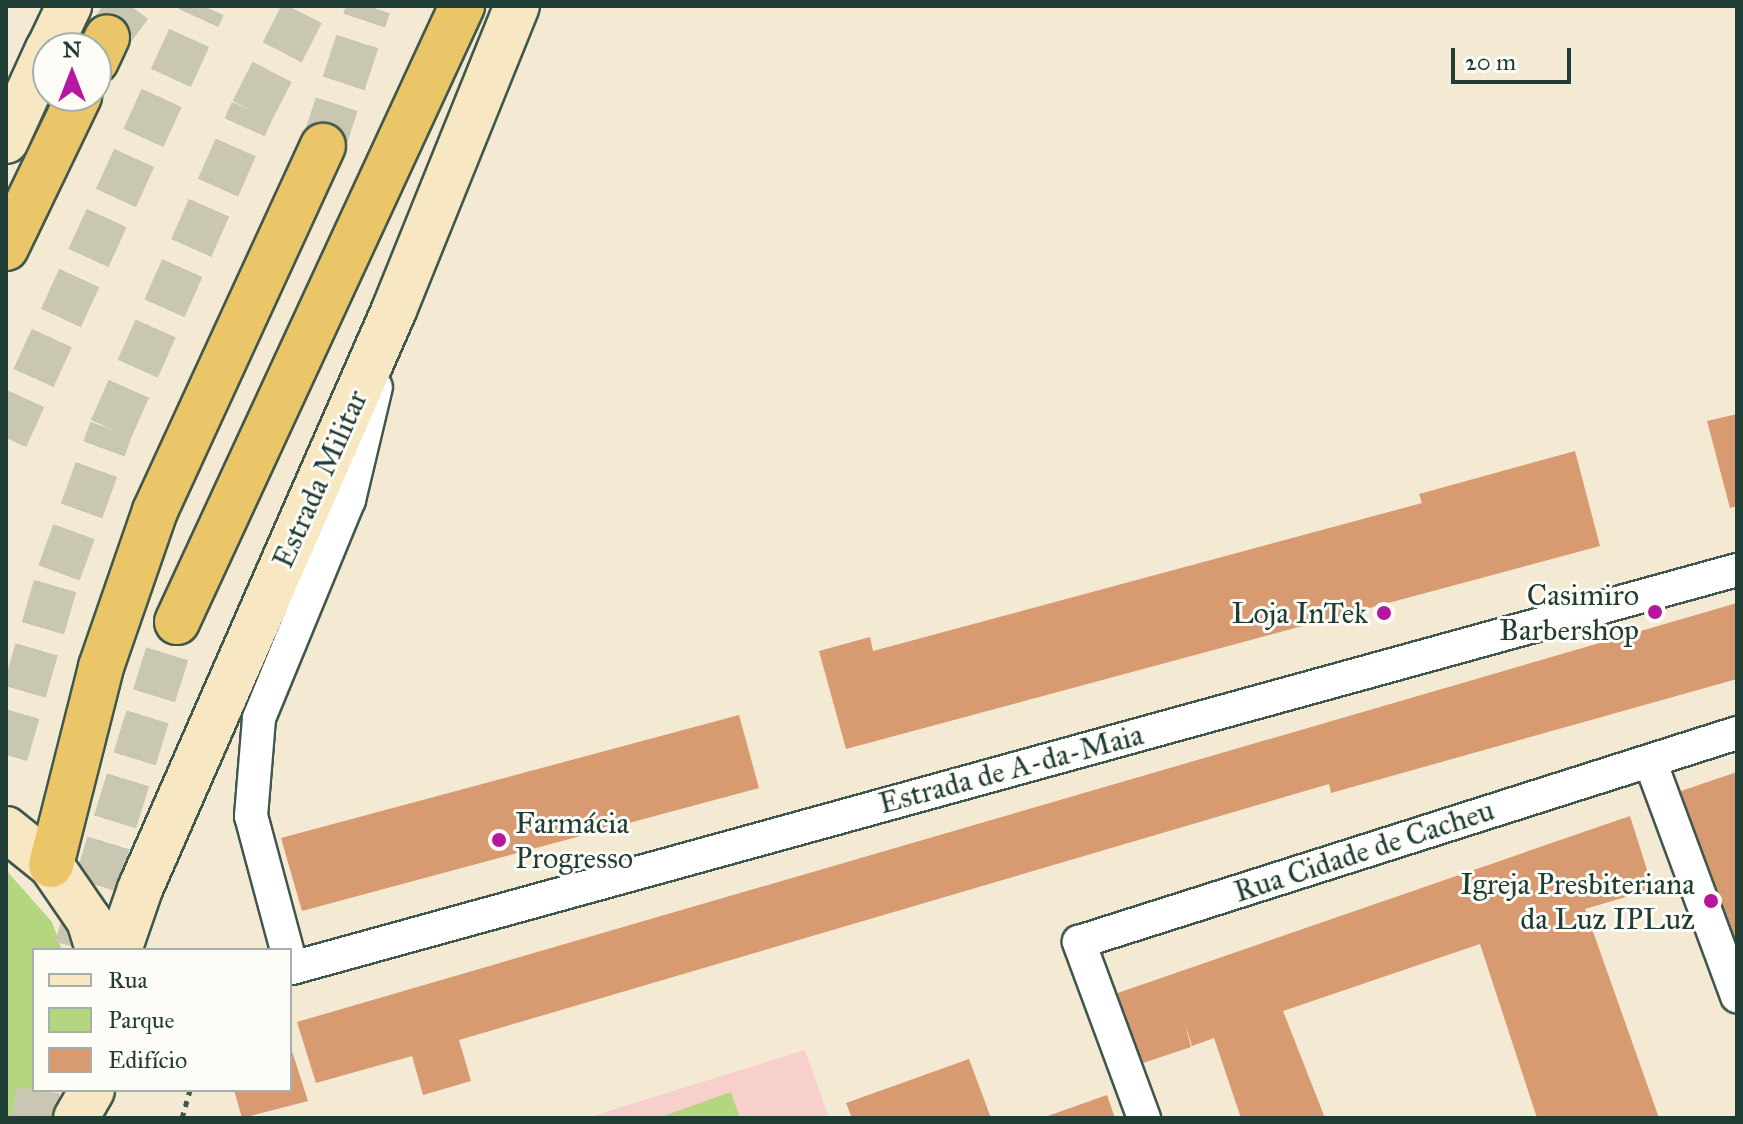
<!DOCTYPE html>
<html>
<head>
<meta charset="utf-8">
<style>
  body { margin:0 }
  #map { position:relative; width:1743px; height:1124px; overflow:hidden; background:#f4e9d2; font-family:"IM FELL Great Primer",serif }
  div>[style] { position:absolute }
  .built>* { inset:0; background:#f7d0cc }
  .green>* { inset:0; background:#b3d67e }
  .building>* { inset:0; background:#d89a70 }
  .trunk-tunnel>* { height:44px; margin-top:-22px; transform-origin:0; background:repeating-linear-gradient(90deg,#c9c7b2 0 44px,transparent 0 66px) }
  .path>* { height:5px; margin-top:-2.5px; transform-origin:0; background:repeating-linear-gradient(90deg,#3f574c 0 6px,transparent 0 12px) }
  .roads { filter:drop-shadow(2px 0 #3f574c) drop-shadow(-2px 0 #3f574c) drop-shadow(0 2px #3f574c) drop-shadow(0 -2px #3f574c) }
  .minor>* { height:32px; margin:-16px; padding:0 16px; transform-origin:16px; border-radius:16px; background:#fff }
  .secondary>* { height:44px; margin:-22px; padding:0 22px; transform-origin:22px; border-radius:22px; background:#f7e8c3 }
  .trunk>* { height:44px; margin:-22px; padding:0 22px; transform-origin:22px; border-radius:22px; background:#eac669 }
  .dots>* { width:22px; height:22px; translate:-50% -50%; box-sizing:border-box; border:4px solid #fdfcf7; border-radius:50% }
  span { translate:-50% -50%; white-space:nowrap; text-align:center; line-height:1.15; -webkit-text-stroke:6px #fdfcf7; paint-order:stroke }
  .street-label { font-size:30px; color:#1f3d34 }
  .poi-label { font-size:30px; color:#1f3d34 }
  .right { translate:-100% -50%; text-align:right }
  .left { translate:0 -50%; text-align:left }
  .frame { position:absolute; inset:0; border:8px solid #1f3d34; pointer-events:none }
  .legend { position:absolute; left:32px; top:948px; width:260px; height:144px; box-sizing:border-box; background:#fdfcf7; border:2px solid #a4b0a9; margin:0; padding:10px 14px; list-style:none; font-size:24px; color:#1f3d34 }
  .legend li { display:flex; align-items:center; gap:16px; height:40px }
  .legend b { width:40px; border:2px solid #a4b0a9 }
  .north { position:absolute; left:32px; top:32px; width:80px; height:80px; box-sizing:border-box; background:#fdfcf7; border:2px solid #a4b0a9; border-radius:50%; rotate:0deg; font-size:22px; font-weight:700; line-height:32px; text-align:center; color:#1f3d34 }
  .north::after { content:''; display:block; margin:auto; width:28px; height:36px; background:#b5179e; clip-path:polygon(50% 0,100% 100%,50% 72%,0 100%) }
  .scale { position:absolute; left:1451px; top:48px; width:120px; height:36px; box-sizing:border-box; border:4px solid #1f3d34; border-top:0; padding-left:10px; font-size:24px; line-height:28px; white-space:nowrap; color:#1f3d34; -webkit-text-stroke:6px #fdfcf7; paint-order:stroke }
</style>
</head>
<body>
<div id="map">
  <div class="built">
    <div style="clip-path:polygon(805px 1050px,829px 1118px,586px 1118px)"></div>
  </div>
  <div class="green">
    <div style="clip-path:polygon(6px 870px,52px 922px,62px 950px,34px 950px,34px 1090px,53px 1090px,31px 1118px,6px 1118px)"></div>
    <div style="clip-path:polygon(731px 1092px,740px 1118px,658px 1118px)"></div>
  </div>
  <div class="building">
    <div style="clip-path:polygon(1737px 414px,1737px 506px,1730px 508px,1707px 421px)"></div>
    <div style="clip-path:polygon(1575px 451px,1600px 546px,846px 749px,819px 651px,870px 637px,873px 651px,1422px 503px,1419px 494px)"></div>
    <div style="clip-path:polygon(1737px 603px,1737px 679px,1331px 793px,1329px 784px,459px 1040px,471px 1081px,423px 1095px,412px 1056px,316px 1083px,297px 1022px)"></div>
    <div style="clip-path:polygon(739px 715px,759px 788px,302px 911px,281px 838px)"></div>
    <div style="clip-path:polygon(1737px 772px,1737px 954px,1681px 791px)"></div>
    <div style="clip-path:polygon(1630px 816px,1653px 889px,1585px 909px,1659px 1118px,1537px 1118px,1480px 944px,1283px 1011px,1325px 1118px,1241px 1118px,1214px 1038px,1192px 1046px,1184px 1020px,1191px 1047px,1134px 1066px,1106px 997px)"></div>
    <div style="clip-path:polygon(290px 1045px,308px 1101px,242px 1118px,234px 1090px,290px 1090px)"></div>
    <div style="clip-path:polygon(969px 1059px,991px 1118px,852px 1118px,846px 1103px)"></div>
    <div style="clip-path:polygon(1107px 1095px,1115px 1118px,1042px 1118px)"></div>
  </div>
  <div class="trunk-tunnel">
    <div style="left:107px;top:37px;width:39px;rotate:-53deg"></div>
    <div style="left:323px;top:146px;width:147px;rotate:-71.8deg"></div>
    <div style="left:6px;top:438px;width:475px;rotate:-65.4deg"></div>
    <div style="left:6px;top:755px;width:190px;rotate:-73.8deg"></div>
    <div style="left:59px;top:573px;width:153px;rotate:-70.1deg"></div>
    <div style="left:111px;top:429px;width:348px;rotate:-66.1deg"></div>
    <div style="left:252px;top:111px;width:118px;rotate:-62.8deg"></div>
    <div style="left:76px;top:948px;width:341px;rotate:-72.8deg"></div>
    <div style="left:34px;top:1118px;width:28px;rotate:-82deg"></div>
  </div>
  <div class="path">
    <div style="left:182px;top:1118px;width:29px;rotate:-74deg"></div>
  </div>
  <div class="roads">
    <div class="minor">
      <div style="left:1650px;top:761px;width:251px;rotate:69.7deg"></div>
      <div style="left:287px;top:950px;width:139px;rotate:-105deg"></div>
      <div style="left:251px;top:816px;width:98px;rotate:-85.3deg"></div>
      <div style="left:259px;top:718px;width:236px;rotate:-67.6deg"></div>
      <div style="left:349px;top:500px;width:116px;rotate:-76.6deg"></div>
      <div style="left:290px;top:962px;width:6px;rotate:72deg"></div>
      <div style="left:292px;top:968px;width:1499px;rotate:-15.4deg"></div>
      <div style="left:1144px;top:1118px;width:188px;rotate:-110.3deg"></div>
      <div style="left:1079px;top:942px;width:690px;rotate:-17.62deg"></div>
    </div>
    <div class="secondary">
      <div style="left:49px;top:48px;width:47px;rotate:-64.5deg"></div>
      <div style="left:6px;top:141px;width:101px;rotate:-65.5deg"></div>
      <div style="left:6px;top:829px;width:58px;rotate:38.7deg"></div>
      <div style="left:51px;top:865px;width:67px;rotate:55.4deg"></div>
      <div style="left:89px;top:920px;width:31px;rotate:73deg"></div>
      <div style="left:119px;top:950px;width:65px;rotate:-71deg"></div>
      <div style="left:140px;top:889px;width:632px;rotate:-66.31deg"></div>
      <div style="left:394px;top:310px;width:328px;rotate:-68deg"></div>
      <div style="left:76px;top:1118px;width:32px;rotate:-60deg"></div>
    </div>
    <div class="trunk">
      <div style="left:96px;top:61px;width:26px;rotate:-65deg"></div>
      <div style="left:6px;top:248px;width:169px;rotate:-64.3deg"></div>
      <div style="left:177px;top:622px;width:679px;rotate:-65.17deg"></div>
      <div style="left:51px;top:865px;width:204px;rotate:-75.8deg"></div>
      <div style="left:101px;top:667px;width:165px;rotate:-70.9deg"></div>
      <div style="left:155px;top:511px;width:402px;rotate:-65.3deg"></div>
    </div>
  </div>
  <div class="dots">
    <div style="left:1655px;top:612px;background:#b5179e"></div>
    <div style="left:1384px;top:613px;background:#b5179e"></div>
    <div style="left:499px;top:840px;background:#b5179e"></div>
    <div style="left:1711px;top:901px;background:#b5179e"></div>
  </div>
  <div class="street-label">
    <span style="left:320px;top:479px;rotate:-66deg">Estrada Militar</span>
    <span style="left:1011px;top:769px;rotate:-15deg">Estrada de A-da-Maia</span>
    <span style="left:1364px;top:851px;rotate:-18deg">Rua Cidade de Cacheu</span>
  </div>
  <div class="poi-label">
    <span class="right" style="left:1639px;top:612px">Casimiro<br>Barbershop</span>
    <span class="right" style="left:1368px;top:613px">Loja InTek</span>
    <span class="left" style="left:515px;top:840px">Farmácia<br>Progresso</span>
    <span class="right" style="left:1695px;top:901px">Igreja Presbiteriana<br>da Luz IPLuz</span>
  </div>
  <div class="frame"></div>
  <ul class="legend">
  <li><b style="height:10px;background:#f7e8c3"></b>Rua</li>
  <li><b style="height:22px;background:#b3d67e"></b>Parque</li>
  <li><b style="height:22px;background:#d89a70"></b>Edifício</li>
  </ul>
  <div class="north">N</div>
  <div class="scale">20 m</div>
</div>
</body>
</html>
